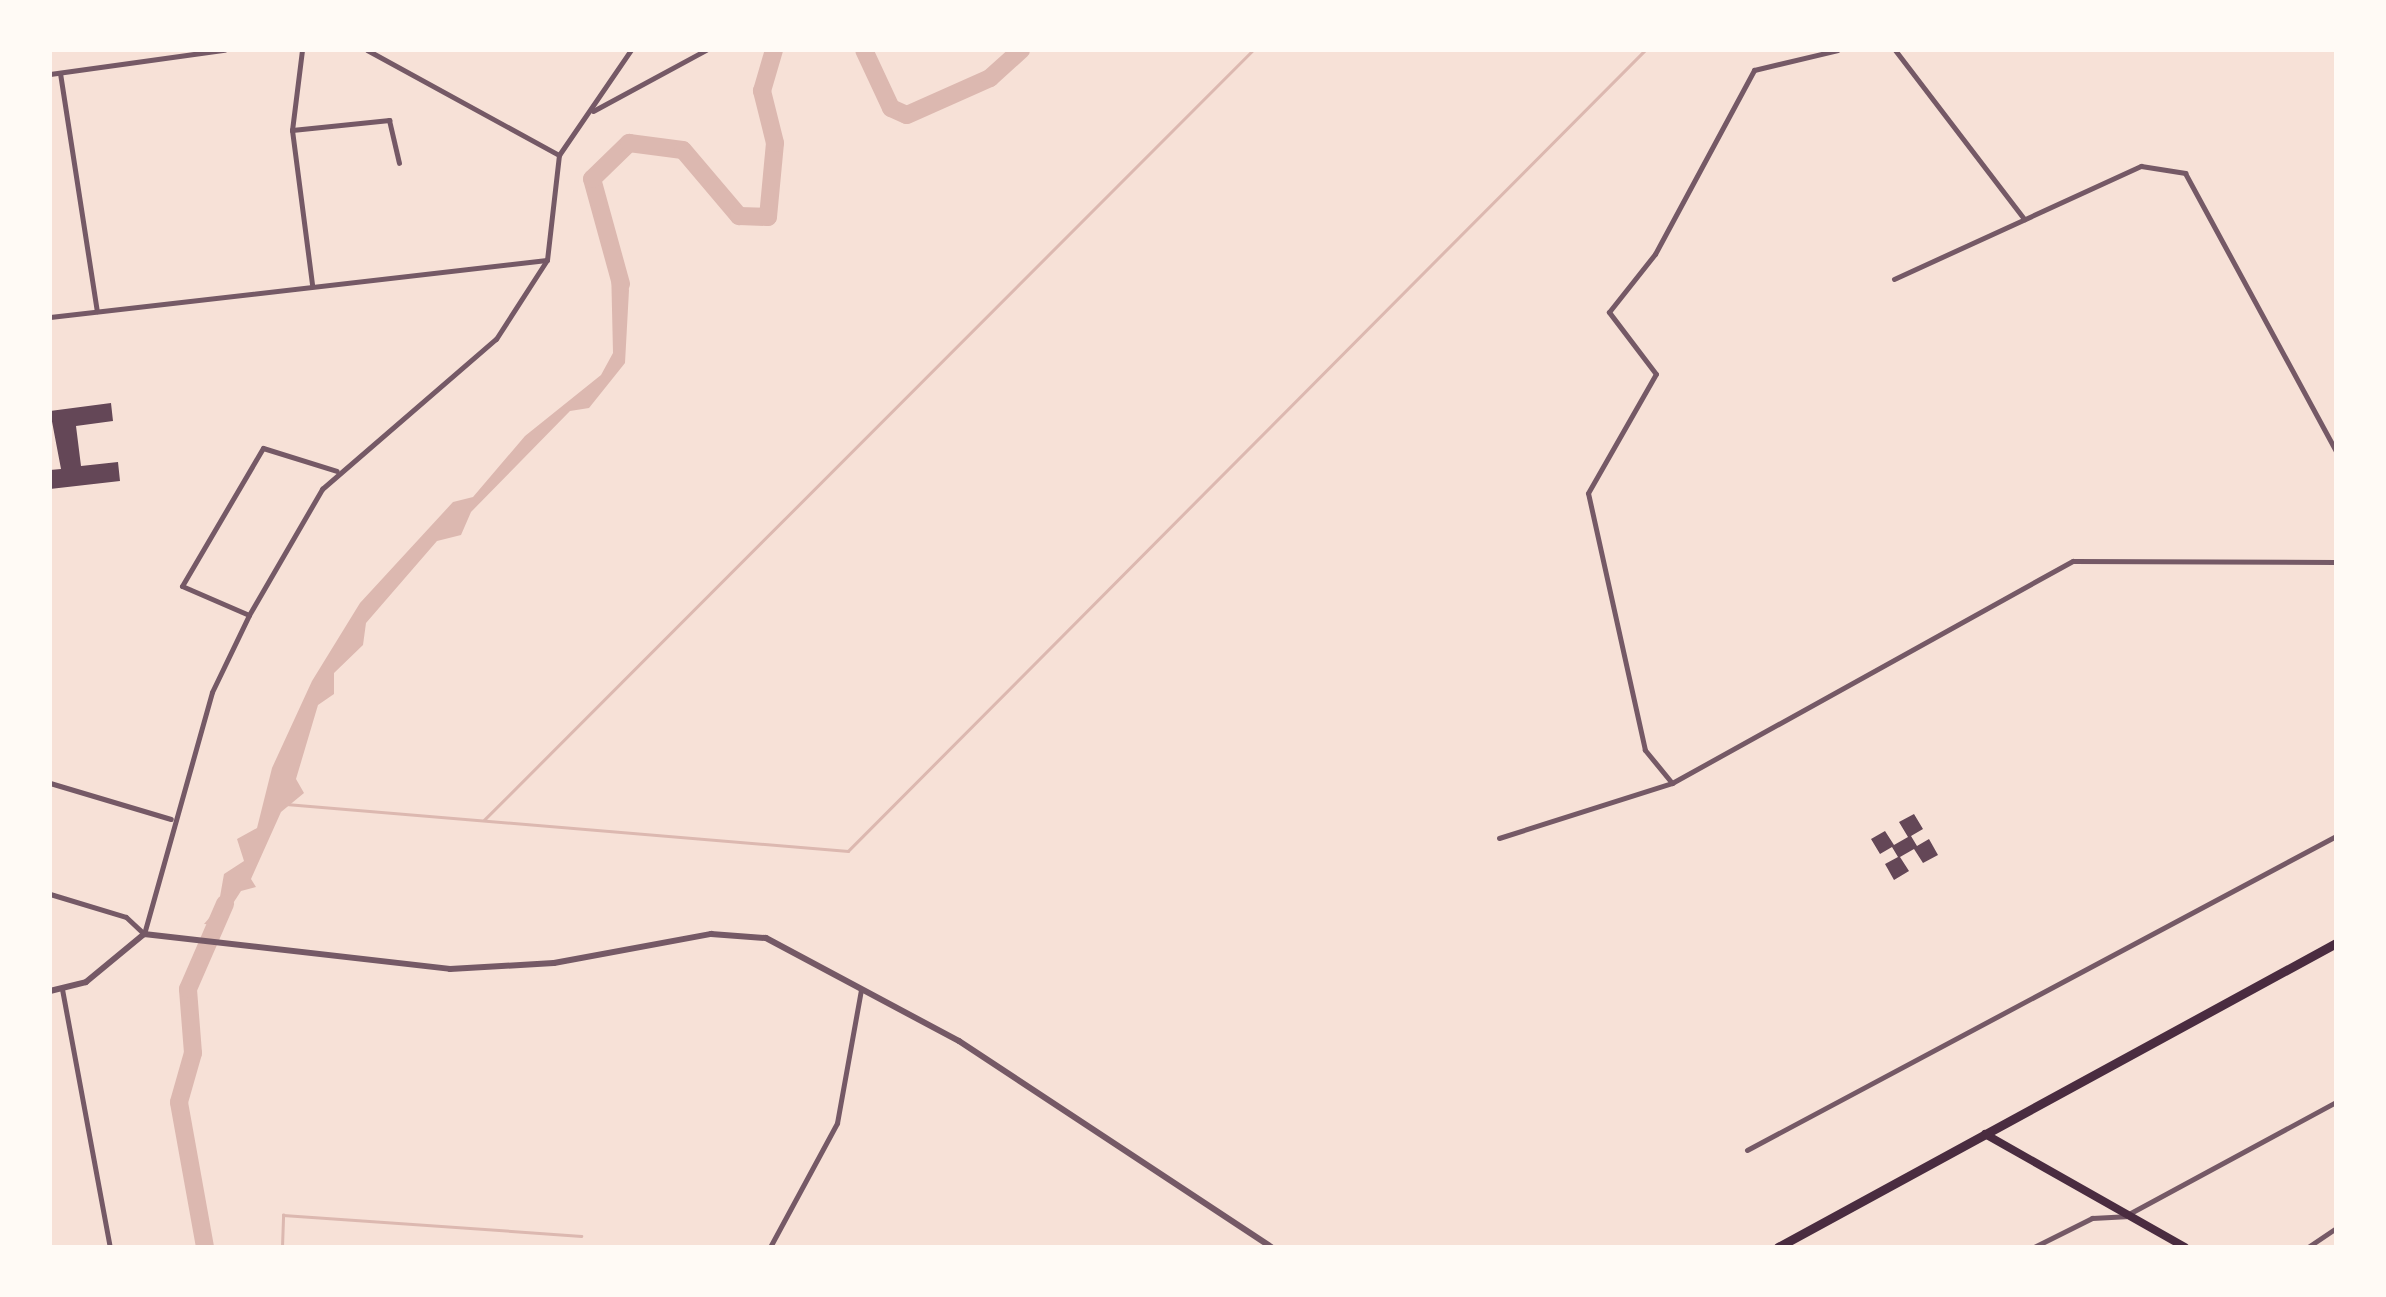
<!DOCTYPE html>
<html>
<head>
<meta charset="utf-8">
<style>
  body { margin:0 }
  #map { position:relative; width:2386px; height:1297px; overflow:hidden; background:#f7e1d7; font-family:"Source Sans 3",sans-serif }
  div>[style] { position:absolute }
  .water>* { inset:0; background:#dcb8b0 }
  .stream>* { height:2.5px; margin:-1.25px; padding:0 1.25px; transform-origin:1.25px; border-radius:1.25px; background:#dcb8b0 }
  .river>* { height:18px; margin:-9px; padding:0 9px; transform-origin:9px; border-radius:9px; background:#dcb8b0 }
  .building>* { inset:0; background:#644757 }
  .minor>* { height:5px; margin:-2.5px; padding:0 2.5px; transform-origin:2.5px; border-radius:2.5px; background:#755966 }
  .tertiary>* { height:6px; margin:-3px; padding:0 3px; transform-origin:3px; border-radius:3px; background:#755966 }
  .secondary>* { height:8px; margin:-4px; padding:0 4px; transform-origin:4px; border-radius:4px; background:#4a2c40 }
  .primary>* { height:9px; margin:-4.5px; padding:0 4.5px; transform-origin:4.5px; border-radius:4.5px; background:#4a2c40 }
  span { translate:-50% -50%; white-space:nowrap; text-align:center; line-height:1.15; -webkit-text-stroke:10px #fffaf5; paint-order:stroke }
  .frame { position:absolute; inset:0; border:52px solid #fffaf5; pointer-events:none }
</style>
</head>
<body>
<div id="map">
  <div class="water">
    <div style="clip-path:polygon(620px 262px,629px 290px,625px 363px,589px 408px,570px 411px,471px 512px,461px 535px,437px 541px,366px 623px,363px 645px,334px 673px,334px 694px,318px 705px,296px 779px,304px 793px,281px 812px,251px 879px,256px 887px,241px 891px,219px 925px,204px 924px,218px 908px,224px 874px,244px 861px,237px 839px,257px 828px,272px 768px,312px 681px,360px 603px,453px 502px,473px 497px,525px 436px,601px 375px,613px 353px,611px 266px)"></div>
  </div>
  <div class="stream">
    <div style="left:286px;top:804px;width:564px;rotate:4.78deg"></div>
    <div style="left:848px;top:851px;width:1130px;rotate:-45.14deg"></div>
    <div style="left:484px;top:820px;width:1088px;rotate:-45.04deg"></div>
    <div style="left:282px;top:1247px;width:32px;rotate:-88deg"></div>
    <div style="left:283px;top:1215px;width:299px;rotate:4deg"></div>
  </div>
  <div class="river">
    <div style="left:864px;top:50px;width:64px;rotate:65deg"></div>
    <div style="left:891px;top:108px;width:17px;rotate:24deg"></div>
    <div style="left:907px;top:115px;width:91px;rotate:-24deg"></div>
    <div style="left:990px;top:78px;width:42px;rotate:-42.1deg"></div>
    <div style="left:621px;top:284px;width:109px;rotate:-105.4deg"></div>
    <div style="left:592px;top:179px;width:52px;rotate:-44.2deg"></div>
    <div style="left:629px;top:143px;width:54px;rotate:7.4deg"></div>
    <div style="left:683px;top:150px;width:87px;rotate:49.7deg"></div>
    <div style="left:739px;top:216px;width:29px;rotate:2deg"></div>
    <div style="left:768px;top:217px;width:74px;rotate:-84.6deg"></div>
    <div style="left:775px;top:143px;width:54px;rotate:-104deg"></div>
    <div style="left:762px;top:91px;width:43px;rotate:-73.7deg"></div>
    <div style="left:205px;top:1247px;width:147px;rotate:-100.2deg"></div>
    <div style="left:179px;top:1102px;width:51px;rotate:-74.1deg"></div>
    <div style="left:193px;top:1053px;width:64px;rotate:-94.5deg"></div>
    <div style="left:188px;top:989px;width:93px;rotate:-66.5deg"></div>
  </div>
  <div class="building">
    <div style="clip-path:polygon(111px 403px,113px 421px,76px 426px,81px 466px,118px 462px,120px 481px,50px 489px,50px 470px,61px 469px,50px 411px)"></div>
    <div style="clip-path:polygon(1914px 814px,1923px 829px,1911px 836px,1917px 846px,1929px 839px,1938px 855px,1923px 863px,1914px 849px,1900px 857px,1909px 871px,1894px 880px,1885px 864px,1898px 857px,1892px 847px,1880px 854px,1871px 839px,1885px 831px,1894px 845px,1908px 837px,1899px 822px)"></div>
  </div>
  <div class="minor">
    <div style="left:302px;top:50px;width:81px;rotate:97.1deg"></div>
    <div style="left:292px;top:130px;width:156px;rotate:82.6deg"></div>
    <div style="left:367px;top:50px;width:219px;rotate:28.7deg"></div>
    <div style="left:1895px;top:50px;width:213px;rotate:52.6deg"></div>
    <div style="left:60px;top:73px;width:241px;rotate:81.2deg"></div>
    <div style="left:50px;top:74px;width:176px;rotate:-7.9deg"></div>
    <div style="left:593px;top:111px;width:128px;rotate:-28.4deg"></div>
    <div style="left:292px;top:130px;width:98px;rotate:-5.9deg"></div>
    <div style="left:389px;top:120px;width:44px;rotate:76.9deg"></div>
    <div style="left:559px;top:155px;width:127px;rotate:-55.6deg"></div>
    <div style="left:1894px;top:279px;width:272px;rotate:-24.6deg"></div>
    <div style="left:2141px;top:166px;width:45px;rotate:9deg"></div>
    <div style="left:2185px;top:173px;width:316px;rotate:61.5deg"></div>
    <div style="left:50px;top:317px;width:500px;rotate:-6.54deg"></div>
    <div style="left:249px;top:615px;width:73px;rotate:-156.6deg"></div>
    <div style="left:182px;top:586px;width:160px;rotate:-59.6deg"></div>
    <div style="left:263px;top:448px;width:77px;rotate:17.3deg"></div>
    <div style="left:50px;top:783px;width:126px;rotate:16.6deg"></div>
    <div style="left:1672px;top:783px;width:43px;rotate:-129.3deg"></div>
    <div style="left:1645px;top:750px;width:263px;rotate:-102.5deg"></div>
    <div style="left:1588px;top:493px;width:137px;rotate:-60.3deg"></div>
    <div style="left:1656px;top:374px;width:78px;rotate:-127.2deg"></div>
    <div style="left:1609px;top:312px;width:74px;rotate:-51.6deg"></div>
    <div style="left:1655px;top:254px;width:209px;rotate:-61.7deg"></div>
    <div style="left:1754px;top:70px;width:86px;rotate:-13.4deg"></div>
    <div style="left:1499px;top:838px;width:182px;rotate:-17.6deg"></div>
    <div style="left:1672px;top:783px;width:458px;rotate:-29deg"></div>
    <div style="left:2073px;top:561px;width:263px;rotate:0.2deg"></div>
    <div style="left:50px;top:894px;width:79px;rotate:16.8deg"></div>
    <div style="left:126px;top:917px;width:25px;rotate:43deg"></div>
    <div style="left:144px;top:934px;width:251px;rotate:-74.3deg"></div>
    <div style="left:212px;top:692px;width:85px;rotate:-64.3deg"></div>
    <div style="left:249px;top:615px;width:146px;rotate:-59.9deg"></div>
    <div style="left:322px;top:489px;width:230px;rotate:-40.8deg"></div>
    <div style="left:496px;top:339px;width:94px;rotate:-57.2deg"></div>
    <div style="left:547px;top:260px;width:106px;rotate:-83.5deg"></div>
    <div style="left:62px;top:989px;width:262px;rotate:79.5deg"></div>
    <div style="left:1747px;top:1150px;width:667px;rotate:-28.06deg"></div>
    <div style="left:770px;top:1247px;width:141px;rotate:-61.6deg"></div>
    <div style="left:837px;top:1123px;width:136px;rotate:-79.8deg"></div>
    <div style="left:2034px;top:1247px;width:65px;rotate:-26.6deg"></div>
    <div style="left:2092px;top:1218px;width:33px;rotate:-3deg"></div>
    <div style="left:2125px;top:1216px;width:240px;rotate:-28.4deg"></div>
    <div style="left:2308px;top:1247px;width:34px;rotate:-34deg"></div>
  </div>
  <div class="tertiary">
    <div style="left:50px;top:991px;width:37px;rotate:-14deg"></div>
    <div style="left:86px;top:982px;width:75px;rotate:-39.6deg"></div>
    <div style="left:144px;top:934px;width:308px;rotate:6.5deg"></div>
    <div style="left:450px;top:969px;width:104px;rotate:-3.3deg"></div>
    <div style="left:554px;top:963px;width:160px;rotate:-10.5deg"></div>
    <div style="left:711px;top:934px;width:55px;rotate:4.2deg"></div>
    <div style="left:766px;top:938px;width:219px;rotate:28.1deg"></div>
    <div style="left:959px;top:1041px;width:374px;rotate:33.4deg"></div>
  </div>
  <div class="secondary">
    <div style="left:1985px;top:1134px;width:230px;rotate:29.5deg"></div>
  </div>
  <div class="primary">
    <div style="left:1778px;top:1247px;width:635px;rotate:-28.58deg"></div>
  </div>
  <div class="frame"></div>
</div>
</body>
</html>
